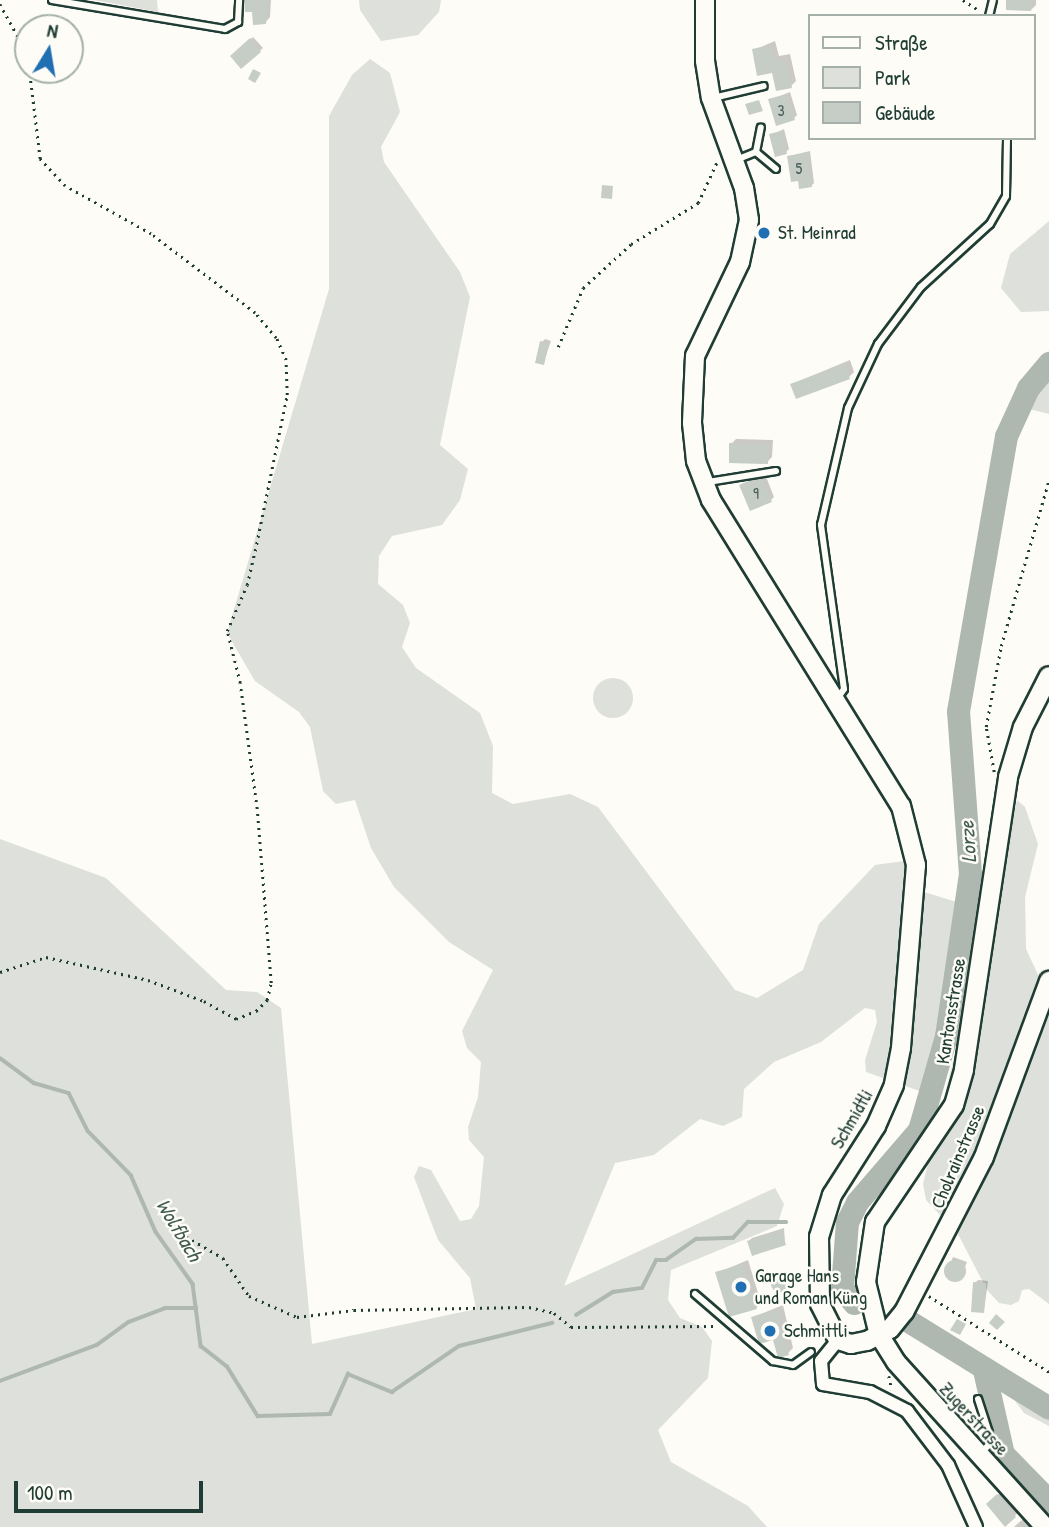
<!DOCTYPE html>
<html>
<head>
<meta charset="utf-8">
<style>
  body { margin:0 }
  #map { position:relative; width:1049px; height:1527px; overflow:hidden; background:#fdfcf7; font-family:"Patrick Hand",sans-serif }
  div>[style] { position:absolute }
  .green>* { inset:0; background:#dde0db }
  .round { border-radius:50% }
  .shadow>* { inset:0; background:#0003 }
  .stream>* { height:3.5px; margin:-1.75px; padding:0 1.75px; transform-origin:1.75px; border-radius:1.75px; background:#aeb8b1 }
  .river>* { height:23px; margin:-11.5px; padding:0 11.5px; transform-origin:11.5px; border-radius:11.5px; background:#aeb8b1 }
  .building>* { inset:0; background:#c6cdc7 }
  .path>* { height:2.5px; margin-top:-1.25px; transform-origin:0; background:repeating-linear-gradient(90deg,#1f3d34 0 2px,transparent 0 7px) }
  .roads { filter:drop-shadow(2px 0 #1f3d34) drop-shadow(-2px 0 #1f3d34) drop-shadow(0 2px #1f3d34) drop-shadow(0 -2px #1f3d34) }
  .lane>* { height:6px; margin:-3px; padding:0 3px; transform-origin:3px; border-radius:3px; background:#fdfcf7 }
  .street>* { height:12px; margin:-6px; padding:0 6px; transform-origin:6px; border-radius:6px; background:#fdfcf7 }
  .secondary>* { height:18px; margin:-9px; padding:0 9px; transform-origin:9px; border-radius:9px; background:#fdfcf7 }
  .dots>* { width:19px; height:19px; translate:-50% -50%; box-sizing:border-box; border:4px solid #fdfcf7; border-radius:50% }
  span { translate:-50% -50%; white-space:nowrap; text-align:center; line-height:1.15; -webkit-text-stroke:5px #fdfcf7; paint-order:stroke }
  .number-label { font-size:16px; color:#496159 }
  .number-label span { -webkit-text-stroke-width:0 }
  .poi-label { font-size:19px; color:#1f3d34 }
  .left { translate:0 -50%; text-align:left }
  .street-label { font-size:19px; color:#1f3d34 }
  .water-label { font-size:21px; color:#435c53; font-style:italic }
  .legend { position:absolute; left:808px; top:14px; width:228px; height:126px; box-sizing:border-box; background:#fdfcf7; border:2px solid #a4b0a9; margin:0; padding:9px 12px; list-style:none; font-size:21px; color:#1f3d34 }
  .legend li { display:flex; align-items:center; gap:14px; height:35px }
  .legend b { width:35px; border:2px solid #a4b0a9 }
  .north { position:absolute; left:14px; top:14px; width:70px; height:70px; box-sizing:border-box; background:#fdfcf7; border:2px solid #a4b0a9; border-radius:50%; rotate:11deg; font-size:19px; font-weight:700; line-height:28px; text-align:center; color:#1f3d34 }
  .north::after { content:''; display:block; margin:auto; width:24px; height:32px; background:#1f6fb2; clip-path:polygon(50% 0,100% 100%,50% 72%,0 100%) }
  .scale { position:absolute; left:14px; top:1481px; width:189px; height:32px; box-sizing:border-box; border:4px solid #1f3d34; border-top:0; padding-left:9px; font-size:21px; line-height:24px; white-space:nowrap; color:#1f3d34; -webkit-text-stroke:5px #fdfcf7; paint-order:stroke }
</style>
</head>
<body>
<div id="map">
  <div class="green">
    <div style="clip-path:polygon(94px 0,157px 0,158px 12px)"></div>
    <div style="clip-path:polygon(359px 0,441px 0,439px 12px,418px 35px,381px 41px,360px 10px)"></div>
    <div style="clip-path:polygon(370px 59px,390px 73px,400px 112px,381px 147px,384px 162px,460px 272px,470px 297px,440px 445px,468px 469px,460px 500px,442px 525px,392px 536px,379px 556px,378px 584px,403px 605px,410px 623px,402px 647px,416px 668px,480px 713px,493px 746px,492px 793px,513px 804px,570px 794px,598px 807px,735px 990px,757px 998px,803px 970px,819px 924px,875px 865px,904px 861px,908px 887px,963px 904px,928px 1094px,866px 1072px,865px 1060px,877px 1022px,875px 1010px,865px 1008px,821px 1042px,774px 1062px,744px 1089px,742px 1117px,723px 1126px,700px 1119px,654px 1155px,615px 1163px,564px 1286px,775px 1188px,784px 1204px,777px 1226px,671px 1270px,668px 1300px,680px 1318px,702px 1327px,712px 1341px,708px 1378px,658px 1430px,671px 1462px,748px 1506px,767px 1527px,0 1527px,0 839px,106px 878px,226px 990px,257px 992px,281px 1008px,312px 1344px,476px 1309px,470px 1278px,438px 1240px,414px 1177px,419px 1166px,431px 1170px,460px 1221px,471px 1219px,479px 1206px,484px 1157px,469px 1140px,468px 1127px,478px 1097px,481px 1062px,467px 1048px,462px 1031px,493px 970px,449px 942px,394px 887px,371px 848px,355px 800px,336px 804px,323px 791px,310px 727px,299px 712px,255px 681px,227px 633px,329px 289px,329px 116px,352px 75px)"></div>
    <div style="clip-path:polygon(1049px 221px,1049px 311px,1021px 312px,1001px 288px,1010px 254px)"></div>
    <div style="clip-path:polygon(1049px 352px,1049px 414px,1029px 409px,1044px 383px)"></div>
    <div class="round" style="left:593px;top:678px;width:40px;height:40px"></div>
    <div style="clip-path:polygon(1017px 800px,1025px 807px,1038px 844px,1025px 897px,1026px 949px,1049px 998px,1049px 1304px,1029px 1289px,1022px 1290px,1019px 1301px,1011px 1305px,999px 1303px,987px 1290px,958px 1234px,926px 1200px,923px 1184px)"></div>
    <div style="clip-path:polygon(988px 1364px,1049px 1395px,1049px 1426px,1024px 1413px)"></div>
  </div>
  <div class="shadow">
    <div style="clip-path:polygon(246px 0,271px 0,270px 17px,265px 23px)"></div>
    <div style="clip-path:polygon(1008px 0,1036px 0,1036px 5px,1031px 10px)"></div>
    <div style="clip-path:polygon(253px 37px,263px 48px,242px 67px,232px 56px)"></div>
    <div style="clip-path:polygon(775px 41px,779px 56px,790px 54px,796px 81px,791px 86px,754px 50px)"></div>
    <div style="clip-path:polygon(790px 92px,797px 115px,794px 118px,770px 100px)"></div>
    <div style="clip-path:polygon(784px 129px,789px 149px,786px 152px,771px 135px)"></div>
    <div style="clip-path:polygon(810px 151px,814px 183px,811px 186px,789px 156px)"></div>
    <div style="clip-path:polygon(545px 339px,551px 341px,543px 364px,542px 342px)"></div>
    <div style="clip-path:polygon(850px 360px,854px 372px,849px 377px,792px 384px)"></div>
    <div style="clip-path:polygon(736px 439px,773px 440px,772px 457px,767px 462px,731px 444px)"></div>
    <div style="clip-path:polygon(765px 474px,774px 497px,771px 500px,741px 485px)"></div>
    <div style="clip-path:polygon(784px 1228px,785px 1243px,749px 1241px,752px 1238px)"></div>
    <div style="clip-path:polygon(953px 1257px,967px 1262px,959px 1281px,945px 1276px)"></div>
    <div style="clip-path:polygon(748px 1260px,761px 1303px,756px 1308px,717px 1273px)"></div>
    <div style="clip-path:polygon(780px 1274px,787px 1290px,778px 1293px,773px 1278px)"></div>
    <div style="clip-path:polygon(978px 1280px,988px 1281px,984px 1311px,975px 1283px)"></div>
    <div style="clip-path:polygon(783px 1305px,793px 1348px,788px 1353px,753px 1317px)"></div>
    <div style="clip-path:polygon(1001px 1492px,1018px 1513px,1005px 1524px,988px 1504px)"></div>
    <div style="clip-path:polygon(1023px 1519px,1029px 1527px,1014px 1527px)"></div>
  </div>
  <div class="stream">
    <div style="left:0;top:1058px;width:42px;rotate:36.3deg"></div>
    <div style="left:34px;top:1083px;width:36px;rotate:16deg"></div>
    <div style="left:69px;top:1093px;width:42px;rotate:63.4deg"></div>
    <div style="left:88px;top:1131px;width:62px;rotate:45.7deg"></div>
    <div style="left:131px;top:1175px;width:62px;rotate:66.3deg"></div>
    <div style="left:156px;top:1232px;width:64px;rotate:54.6deg"></div>
    <div style="left:193px;top:1284px;width:63px;rotate:82.6deg"></div>
    <div style="left:201px;top:1346px;width:33px;rotate:38deg"></div>
    <div style="left:227px;top:1366px;width:59px;rotate:58.2deg"></div>
    <div style="left:258px;top:1416px;width:72px;rotate:-1.6deg"></div>
    <div style="left:330px;top:1414px;width:44px;rotate:-65.8deg"></div>
    <div style="left:348px;top:1374px;width:48px;rotate:22.2deg"></div>
    <div style="left:392px;top:1392px;width:81px;rotate:-34.5deg"></div>
    <div style="left:459px;top:1346px;width:96px;rotate:-13.9deg"></div>
    <div style="left:576px;top:1315px;width:44px;rotate:-31.9deg"></div>
    <div style="left:613px;top:1292px;width:29px;rotate:-8deg"></div>
    <div style="left:642px;top:1288px;width:31px;rotate:-63deg"></div>
    <div style="left:656px;top:1260px;width:10px"></div>
    <div style="left:666px;top:1260px;width:37px;rotate:-35deg"></div>
    <div style="left:696px;top:1239px;width:37px;rotate:-2deg"></div>
    <div style="left:733px;top:1238px;width:22px;rotate:-47deg"></div>
    <div style="left:748px;top:1222px;width:38px"></div>
    <div style="left:0;top:1381px;width:103px;rotate:-20.4deg"></div>
    <div style="left:97px;top:1345px;width:39px;rotate:-36deg"></div>
    <div style="left:129px;top:1322px;width:39px;rotate:-21deg"></div>
    <div style="left:165px;top:1308px;width:31px"></div>
  </div>
  <div class="river">
    <div style="left:854px;top:1303px;width:19px;rotate:-129deg"></div>
    <div style="left:842px;top:1288px;width:66px;rotate:-85.7deg"></div>
    <div style="left:847px;top:1222px;width:22px;rotate:-63deg"></div>
    <div style="left:857px;top:1202px;width:95px;rotate:-49.3deg"></div>
    <div style="left:919px;top:1130px;width:98px;rotate:-74deg"></div>
    <div style="left:946px;top:1036px;width:164px;rotate:-81.6deg"></div>
    <div style="left:970px;top:874px;width:163px;rotate:-94.2deg"></div>
    <div style="left:958px;top:711px;width:279px;rotate:-80.1deg"></div>
    <div style="left:1006px;top:436px;width:53px;rotate:-65.4deg"></div>
    <div style="left:1028px;top:388px;width:33px;rotate:-50deg"></div>
    <div style="left:910px;top:1322px;width:163px;rotate:31.7deg"></div>
    <div style="left:984px;top:1370px;width:86px;rotate:77.3deg"></div>
    <div style="left:1003px;top:1454px;width:66px;rotate:45.6deg"></div>
  </div>
  <div class="building">
    <div style="clip-path:polygon(244px 0,268px 0,266px 24px,253px 25px,252px 12px,245px 12px)"></div>
    <div style="clip-path:polygon(1006px 0,1032px 0,1031px 11px,1006px 10px)"></div>
    <div style="clip-path:polygon(250px 38px,261px 52px,241px 69px,230px 56px)"></div>
    <div style="clip-path:polygon(771px 45px,774px 60px,785px 58px,792px 88px,776px 91px,772px 73px,757px 76px,752px 49px)"></div>
    <div style="clip-path:polygon(253px 69px,261px 73px,255px 83px,248px 79px)"></div>
    <div style="clip-path:polygon(787px 94px,795px 120px,776px 126px,768px 99px)"></div>
    <div style="clip-path:polygon(759px 100px,763px 111px,749px 115px,745px 104px)"></div>
    <div style="clip-path:polygon(781px 131px,787px 154px,775px 157px,769px 134px)"></div>
    <div style="clip-path:polygon(807px 153px,812px 187px,799px 189px,798px 181px,791px 182px,787px 156px)"></div>
    <div style="clip-path:polygon(602px 185px,613px 186px,612px 199px,601px 198px)"></div>
    <div style="clip-path:polygon(760px 228px,769px 230px,768px 237px,759px 236px)"></div>
    <div style="clip-path:polygon(540px 341px,549px 343px,544px 365px,535px 363px)"></div>
    <div style="clip-path:polygon(845px 364px,850px 379px,796px 399px,790px 384px)"></div>
    <div style="clip-path:polygon(729px 443px,769px 444px,768px 464px,729px 463px)"></div>
    <div style="clip-path:polygon(761px 476px,772px 502px,750px 511px,739px 485px)"></div>
    <div style="clip-path:polygon(781px 1230px,786px 1245px,752px 1256px,747px 1241px)"></div>
    <div class="round" style="left:944px;top:1260px;width:22px;height:22px"></div>
    <div style="clip-path:polygon(743px 1264px,757px 1309px,729px 1317px,715px 1272px)"></div>
    <div class="round" style="left:771px;top:1276px;width:16px;height:16px"></div>
    <div style="clip-path:polygon(973px 1282px,986px 1283px,984px 1313px,971px 1312px)"></div>
    <div style="clip-path:polygon(778px 1309px,789px 1355px,778px 1358px,773px 1340px,759px 1344px,751px 1317px)"></div>
    <div style="clip-path:polygon(996px 1314px,1005px 1322px,997px 1330px,989px 1323px)"></div>
    <div style="clip-path:polygon(957px 1319px,966px 1324px,960px 1335px,950px 1330px)"></div>
    <div style="clip-path:polygon(997px 1494px,1016px 1517px,1005px 1527px,986px 1504px)"></div>
  </div>
  <div class="path">
    <div style="left:963px;top:0;width:20px;rotate:33deg"></div>
    <div style="left:0;top:4px;width:43px;rotate:61.1deg"></div>
    <div style="left:21px;top:42px;width:26px;rotate:74deg"></div>
    <div style="left:558px;top:347px;width:64px;rotate:-67deg"></div>
    <div style="left:583px;top:288px;width:65px;rotate:-42.5deg"></div>
    <div style="left:631px;top:244px;width:79px;rotate:-31.5deg"></div>
    <div style="left:698px;top:203px;width:47px;rotate:-65.1deg"></div>
    <div style="left:994px;top:772px;width:46px;rotate:-100.1deg"></div>
    <div style="left:986px;top:727px;width:82px;rotate:-79.5deg"></div>
    <div style="left:1001px;top:646px;width:173px;rotate:-73.9deg"></div>
    <div style="left:0;top:972px;width:48px;rotate:-18.1deg"></div>
    <div style="left:46px;top:957px;width:105px;rotate:12.7deg"></div>
    <div style="left:148px;top:980px;width:60px;rotate:20.6deg"></div>
    <div style="left:204px;top:1001px;width:37px;rotate:29deg"></div>
    <div style="left:236px;top:1019px;width:22px;rotate:-22deg"></div>
    <div style="left:256px;top:1011px;width:16px;rotate:-45deg"></div>
    <div style="left:267px;top:1000px;width:17px;rotate:-77deg"></div>
    <div style="left:271px;top:983px;width:175px;rotate:-94.6deg"></div>
    <div style="left:257px;top:809px;width:127px;rotate:-97.7deg"></div>
    <div style="left:240px;top:683px;width:54px;rotate:-104deg"></div>
    <div style="left:227px;top:631px;width:50px;rotate:-66.5deg"></div>
    <div style="left:247px;top:585px;width:35px;rotate:-77deg"></div>
    <div style="left:255px;top:551px;width:159px;rotate:-78.4deg"></div>
    <div style="left:287px;top:395px;width:35px;rotate:-92deg"></div>
    <div style="left:286px;top:360px;width:24px;rotate:-114deg"></div>
    <div style="left:276px;top:338px;width:33px;rotate:-130deg"></div>
    <div style="left:255px;top:313px;width:131px;rotate:-142.8deg"></div>
    <div style="left:151px;top:234px;width:98px;rotate:-150.8deg"></div>
    <div style="left:65px;top:186px;width:37px;rotate:-133deg"></div>
    <div style="left:40px;top:159px;width:90px;rotate:-97deg"></div>
    <div style="left:168px;top:1226px;width:64px;rotate:30.2deg"></div>
    <div style="left:223px;top:1258px;width:46px;rotate:55.6deg"></div>
    <div style="left:249px;top:1296px;width:52px;rotate:23.6deg"></div>
    <div style="left:297px;top:1317px;width:57px;rotate:-7deg"></div>
    <div style="left:354px;top:1310px;width:175px;rotate:-1deg"></div>
    <div style="left:529px;top:1307px;width:26px;rotate:13deg"></div>
    <div style="left:554px;top:1313px;width:22px;rotate:39deg"></div>
    <div style="left:571px;top:1327px;width:145px;rotate:-0.4deg"></div>
    <div style="left:929px;top:1296px;width:142px;rotate:32.3deg"></div>
    <div style="left:889px;top:1376px;width:14px;rotate:78deg"></div>
  </div>
  <div class="roads">
    <div class="lane">
      <div style="left:52px;top:0;width:175px;rotate:9.5deg"></div>
      <div style="left:225px;top:29px;width:15px;rotate:-28deg"></div>
      <div style="left:238px;top:22px;width:22px;rotate:-87deg"></div>
      <div style="left:989px;top:16px;width:16px;rotate:-76deg"></div>
      <div style="left:713px;top:98px;width:52px;rotate:-13.2deg"></div>
      <div style="left:756px;top:152px;width:25px;rotate:-79deg"></div>
      <div style="left:736px;top:160px;width:22px;rotate:-22deg"></div>
      <div style="left:756px;top:152px;width:26px;rotate:40deg"></div>
      <div style="left:708px;top:482px;width:69px;rotate:-9.2deg"></div>
      <div style="left:837px;top:699px;width:12px;rotate:-55deg"></div>
      <div style="left:844px;top:689px;width:166px;rotate:-98deg"></div>
      <div style="left:821px;top:525px;width:120px;rotate:-77deg"></div>
      <div style="left:848px;top:408px;width:71px;rotate:-64.9deg"></div>
      <div style="left:878px;top:344px;width:71px;rotate:-53deg"></div>
      <div style="left:921px;top:287px;width:93px;rotate:-42.4deg"></div>
      <div style="left:990px;top:224px;width:32px;rotate:-60deg"></div>
      <div style="left:1006px;top:196px;width:58px;rotate:-89deg"></div>
      <div style="left:695px;top:1294px;width:103px;rotate:40.7deg"></div>
      <div style="left:773px;top:1361px;width:20px;rotate:11deg"></div>
      <div style="left:793px;top:1365px;width:22px;rotate:-36deg"></div>
      <div style="left:978px;top:1399px;width:36px;rotate:72deg"></div>
      <div style="left:989px;top:1433px;width:12px;rotate:90deg"></div>
      <div style="left:989px;top:1445px;width:12px;rotate:138deg"></div>
    </div>
    <div class="street">
      <div style="left:838px;top:1340px;width:27px;rotate:129deg"></div>
      <div style="left:821px;top:1361px;width:23px;rotate:85deg"></div>
      <div style="left:823px;top:1384px;width:48px;rotate:9.7deg"></div>
      <div style="left:870px;top:1392px;width:42px;rotate:27.2deg"></div>
      <div style="left:907px;top:1411px;width:68px;rotate:52.8deg"></div>
      <div style="left:948px;top:1465px;width:68px;rotate:65.7deg"></div>
    </div>
    <div class="secondary">
      <div style="left:705px;top:0;width:61px;rotate:90deg"></div>
      <div style="left:705px;top:61px;width:37px;rotate:81deg"></div>
      <div style="left:711px;top:98px;width:96px;rotate:69.9deg"></div>
      <div style="left:744px;top:188px;width:32px;rotate:81deg"></div>
      <div style="left:749px;top:220px;width:43px;rotate:102.1deg"></div>
      <div style="left:740px;top:262px;width:104px;rotate:115.6deg"></div>
      <div style="left:695px;top:356px;width:67px;rotate:92.6deg"></div>
      <div style="left:692px;top:423px;width:38px;rotate:84deg"></div>
      <div style="left:696px;top:461px;width:42px;rotate:69deg"></div>
      <div style="left:711px;top:500px;width:360px;rotate:58.2deg"></div>
      <div style="left:901px;top:806px;width:61px;rotate:75.7deg"></div>
      <div style="left:916px;top:865px;width:184px;rotate:94.7deg"></div>
      <div style="left:901px;top:1048px;width:38px;rotate:101deg"></div>
      <div style="left:894px;top:1085px;width:45px;rotate:113.7deg"></div>
      <div style="left:876px;top:1126px;width:82px;rotate:122.5deg"></div>
      <div style="left:832px;top:1195px;width:44px;rotate:107.2deg"></div>
      <div style="left:819px;top:1237px;width:67px;rotate:89.1deg"></div>
      <div style="left:820px;top:1304px;width:40px;rotate:63.4deg"></div>
      <div style="left:838px;top:1340px;width:14px;rotate:17deg"></div>
      <div style="left:851px;top:1344px;width:16px;rotate:-11deg"></div>
      <div style="left:867px;top:1341px;width:26px;rotate:-28deg"></div>
      <div style="left:890px;top:1329px;width:22px;rotate:-51deg"></div>
      <div style="left:904px;top:1312px;width:174px;rotate:-62.7deg"></div>
      <div style="left:984px;top:1157px;width:188px;rotate:-69.7deg"></div>
      <div style="left:1045px;top:1527px;width:222px;rotate:-132.1deg"></div>
      <div style="left:896px;top:1362px;width:32px;rotate:-122deg"></div>
      <div style="left:879px;top:1335px;width:55px;rotate:-103.8deg"></div>
      <div style="left:866px;top:1282px;width:61px;rotate:-81.5deg"></div>
      <div style="left:875px;top:1222px;width:141px;rotate:-56deg"></div>
      <div style="left:954px;top:1105px;width:37px;rotate:-74deg"></div>
      <div style="left:964px;top:1069px;width:295px;rotate:-81.4deg"></div>
      <div style="left:1008px;top:777px;width:52px;rotate:-73.3deg"></div>
      <div style="left:1023px;top:727px;width:57px;rotate:-63deg"></div>
    </div>
  </div>
  <div class="dots">
    <div style="left:764px;top:233px;background:#1f6fb2"></div>
    <div style="left:741px;top:1287px;background:#1f6fb2"></div>
    <div style="left:770px;top:1331px;background:#1f6fb2"></div>
  </div>
  <div class="number-label">
    <span style="left:781px;top:110px">3</span>
    <span style="left:799px;top:168px">5</span>
    <span style="left:756px;top:493px">9</span>
  </div>
  <div class="poi-label">
    <span class="left" style="left:778px;top:233px">St. Meinrad</span>
    <span class="left" style="left:755px;top:1287px">Garage Hans<br>und Roman Küng</span>
    <span class="left" style="left:784px;top:1331px">Schmittli</span>
  </div>
  <div class="street-label">
    <span style="left:951px;top:1011px;rotate:-81deg">Kantonsstrasse</span>
    <span style="left:852px;top:1119px;rotate:-60deg">Schmidtli</span>
    <span style="left:958px;top:1157px;rotate:-67deg">Cholrainstrasse</span>
    <span style="left:974px;top:1419px;rotate:47deg">Zugerstrasse</span>
  </div>
  <div class="water-label">
    <span style="left:968px;top:842px;rotate:-94deg">Lorze</span>
    <span style="left:179px;top:1230px;rotate:59deg">Wolfbach</span>
  </div>
  <ul class="legend">
  <li><b style="height:9px;background:#fdfcf7"></b>Straße</li>
  <li><b style="height:19px;background:#dde0db"></b>Park</li>
  <li><b style="height:19px;background:#c6cdc7"></b>Gebäude</li>
  </ul>
  <div class="north">N</div>
  <div class="scale">100 m</div>
</div>
</body>
</html>
